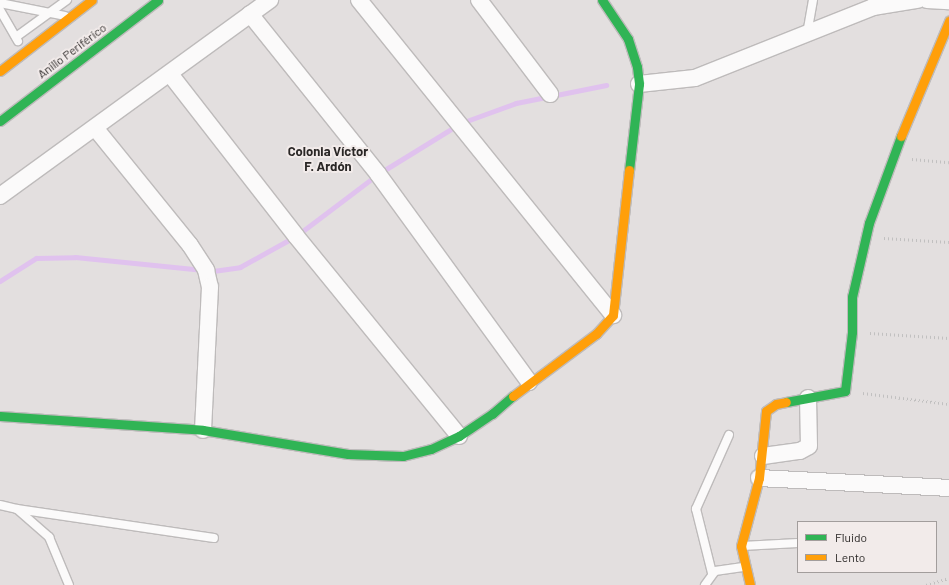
<!DOCTYPE html>
<html>
<head>
<meta charset="utf-8">
<style>
  body { margin:0 }
  #map { position:relative; width:949px; height:585px; overflow:hidden; background:#e3dfdf; font-family:Barlow,sans-serif }
  div>[style] { position:absolute }
  .stream>* { height:5px; margin:-2.5px; padding:0 2.5px; transform-origin:2.5px; border-radius:2.5px; background:#e0c2ee }
  .path>* { height:2.5px; margin-top:-1.25px; transform-origin:0; background:repeating-linear-gradient(90deg,#c1c0c0 0 1px,transparent 0 4px) }
  .roads { filter:drop-shadow(1px 0 #bebbbb) drop-shadow(-1px 0 #bebbbb) drop-shadow(0 1px #bebbbb) drop-shadow(0 -1px #bebbbb) }
  .lane>* { height:8px; margin:-4px; padding:0 4px; transform-origin:4px; border-radius:4px; background:#fbfafa }
  .street>* { height:16px; margin:-8px; padding:0 8px; transform-origin:8px; border-radius:8px; background:#fbfafa }
  .fast>* { height:9px; margin:-4.5px; padding:0 4.5px; transform-origin:4.5px; border-radius:4.5px; background:#30b455 }
  .slow>* { height:9px; margin:-4.5px; padding:0 4.5px; transform-origin:4.5px; border-radius:4.5px; background:#ff9f0a }
  span { translate:-50% -50%; white-space:nowrap; text-align:center; line-height:1.15; -webkit-text-stroke:4px #f2ebea; paint-order:stroke }
  .street-label { font-size:12px; color:#2a2726 }
  .neighbourhood-label { font-size:13px; color:#2a2726; font-weight:700 }
  .legend { position:absolute; left:797px; top:521px; width:140px; height:52px; box-sizing:border-box; background:#f2ebea; border:1px solid #a29d9c; margin:0; padding:5px 7px; list-style:none; font-size:12px; color:#2a2726 }
  .legend li { display:flex; align-items:center; gap:8px; height:20px }
  .legend b { width:20px; border:1px solid #a29d9c }
</style>
</head>
<body>
<div id="map">
  <div class="stream">
    <div style="left:0;top:281px;width:43px;rotate:-32.6deg"></div>
    <div style="left:36px;top:258px;width:39px;rotate:-1deg"></div>
    <div style="left:75px;top:257px;width:139px;rotate:5.8deg"></div>
    <div style="left:213px;top:271px;width:27px;rotate:-8deg"></div>
    <div style="left:240px;top:267px;width:64px;rotate:-29deg"></div>
    <div style="left:296px;top:236px;width:103px;rotate:-37.1deg"></div>
    <div style="left:378px;top:174px;width:97px;rotate:-31.6deg"></div>
    <div style="left:461px;top:123px;width:59px;rotate:-20deg"></div>
    <div style="left:516px;top:103px;width:92px;rotate:-11.3deg"></div>
  </div>
  <div class="path">
    <div style="left:912px;top:159px;width:37px;rotate:5deg"></div>
    <div style="left:884px;top:238px;width:65px;rotate:3.5deg"></div>
    <div style="left:870px;top:333px;width:79px;rotate:3.6deg"></div>
    <div style="left:863px;top:393px;width:87px;rotate:7.3deg"></div>
    <div style="left:926px;top:585px;width:24px;rotate:-17deg"></div>
  </div>
  <div class="roads">
    <div class="lane">
      <div style="left:0;top:3px;width:66px;rotate:11.3deg"></div>
      <div style="left:0;top:10px;width:36px;rotate:60deg"></div>
      <div style="left:807px;top:34px;width:35px;rotate:-80deg"></div>
      <div style="left:16px;top:37px;width:63px;rotate:-36deg"></div>
      <div style="left:0;top:505px;width:17px;rotate:13deg"></div>
      <div style="left:17px;top:509px;width:43px;rotate:41.2deg"></div>
      <div style="left:49px;top:537px;width:52px;rotate:67.4deg"></div>
      <div style="left:17px;top:509px;width:199px;rotate:8.4deg"></div>
      <div style="left:742px;top:546px;width:56px;rotate:-3.1deg"></div>
      <div style="left:712px;top:573px;width:66px;rotate:-104deg"></div>
      <div style="left:696px;top:509px;width:81px;rotate:-66deg"></div>
      <div style="left:705px;top:585px;width:17px;rotate:-54deg"></div>
      <div style="left:715px;top:571px;width:30px;rotate:-8deg"></div>
    </div>
    <div class="street">
      <div style="left:359px;top:0;width:405px;rotate:51.1deg"></div>
      <div style="left:479px;top:0;width:118px;rotate:52.9deg"></div>
      <div style="left:927px;top:0;width:22px;rotate:3deg"></div>
      <div style="left:250px;top:14px;width:205px;rotate:51.3deg"></div>
      <div style="left:378px;top:174px;width:257px;rotate:54deg"></div>
      <div style="left:170px;top:74px;width:205px;rotate:52.1deg"></div>
      <div style="left:296px;top:236px;width:258px;rotate:50.8deg"></div>
      <div style="left:639px;top:84px;width:56px;rotate:-6.1deg"></div>
      <div style="left:695px;top:78px;width:192px;rotate:-21.7deg"></div>
      <div style="left:873px;top:7px;width:45px;rotate:-9deg"></div>
      <div style="left:96px;top:129px;width:149px;rotate:51deg"></div>
      <div style="left:190px;top:245px;width:30px;rotate:57deg"></div>
      <div style="left:206px;top:270px;width:17px;rotate:77deg"></div>
      <div style="left:210px;top:287px;width:143px;rotate:92.8deg"></div>
      <div style="left:0;top:196px;width:334px;rotate:-36deg"></div>
      <div style="left:763px;top:456px;width:37px;rotate:-8deg"></div>
      <div style="left:800px;top:451px;width:10px;rotate:-29deg"></div>
      <div style="left:809px;top:446px;width:48px;rotate:-91.2deg"></div>
      <div style="left:759px;top:478px;width:190px;rotate:3deg"></div>
    </div>
    <div class="fast">
      <div style="left:602px;top:0;width:47px;rotate:56.3deg"></div>
      <div style="left:628px;top:39px;width:29px;rotate:72deg"></div>
      <div style="left:637px;top:67px;width:17px;rotate:83deg"></div>
      <div style="left:639px;top:84px;width:87px;rotate:96.6deg"></div>
      <div style="left:0;top:121px;width:199px;rotate:-37.4deg"></div>
      <div style="left:786px;top:402px;width:60px;rotate:-10.6deg"></div>
      <div style="left:845px;top:391px;width:59px;rotate:-83.2deg"></div>
      <div style="left:852px;top:332px;width:35px;rotate:-90deg"></div>
      <div style="left:852px;top:297px;width:76px;rotate:-77.1deg"></div>
      <div style="left:869px;top:223px;width:93px;rotate:-69.8deg"></div>
      <div style="left:0;top:416px;width:203px;rotate:3.9deg"></div>
      <div style="left:203px;top:430px;width:147px;rotate:9.4deg"></div>
      <div style="left:348px;top:454px;width:55px;rotate:2.1deg"></div>
      <div style="left:403px;top:456px;width:29px;rotate:-14deg"></div>
      <div style="left:431px;top:449px;width:31px;rotate:-25deg"></div>
      <div style="left:459px;top:436px;width:40px;rotate:-34deg"></div>
      <div style="left:492px;top:414px;width:28px;rotate:-41deg"></div>
    </div>
    <div class="slow">
      <div style="left:0;top:71px;width:116px;rotate:-37.7deg"></div>
      <div style="left:901px;top:136px;width:125px;rotate:-67.3deg"></div>
      <div style="left:513px;top:396px;width:104px;rotate:-36.8deg"></div>
      <div style="left:596px;top:334px;width:25px;rotate:-48deg"></div>
      <div style="left:613px;top:315px;width:146px;rotate:-83.7deg"></div>
      <div style="left:750px;top:585px;width:40px;rotate:-103deg"></div>
      <div style="left:741px;top:546px;width:70px;rotate:-75.2deg"></div>
      <div style="left:759px;top:478px;width:67px;rotate:-84deg"></div>
      <div style="left:766px;top:411px;width:12px;rotate:-35deg"></div>
      <div style="left:776px;top:404px;width:10px;rotate:-11deg"></div>
    </div>
  </div>
  <div class="street-label">
    <span style="left:72px;top:51px;rotate:-37deg">Anillo Periférico</span>
  </div>
  <div class="neighbourhood-label">
    <span style="left:328px;top:159px">Colonia Víctor<br>F. Ardón</span>
  </div>
  <ul class="legend">
  <li><b style="height:5px;background:#30b455"></b>Fluido</li>
  <li><b style="height:5px;background:#ff9f0a"></b>Lento</li>
  </ul>
</div>
</body>
</html>
